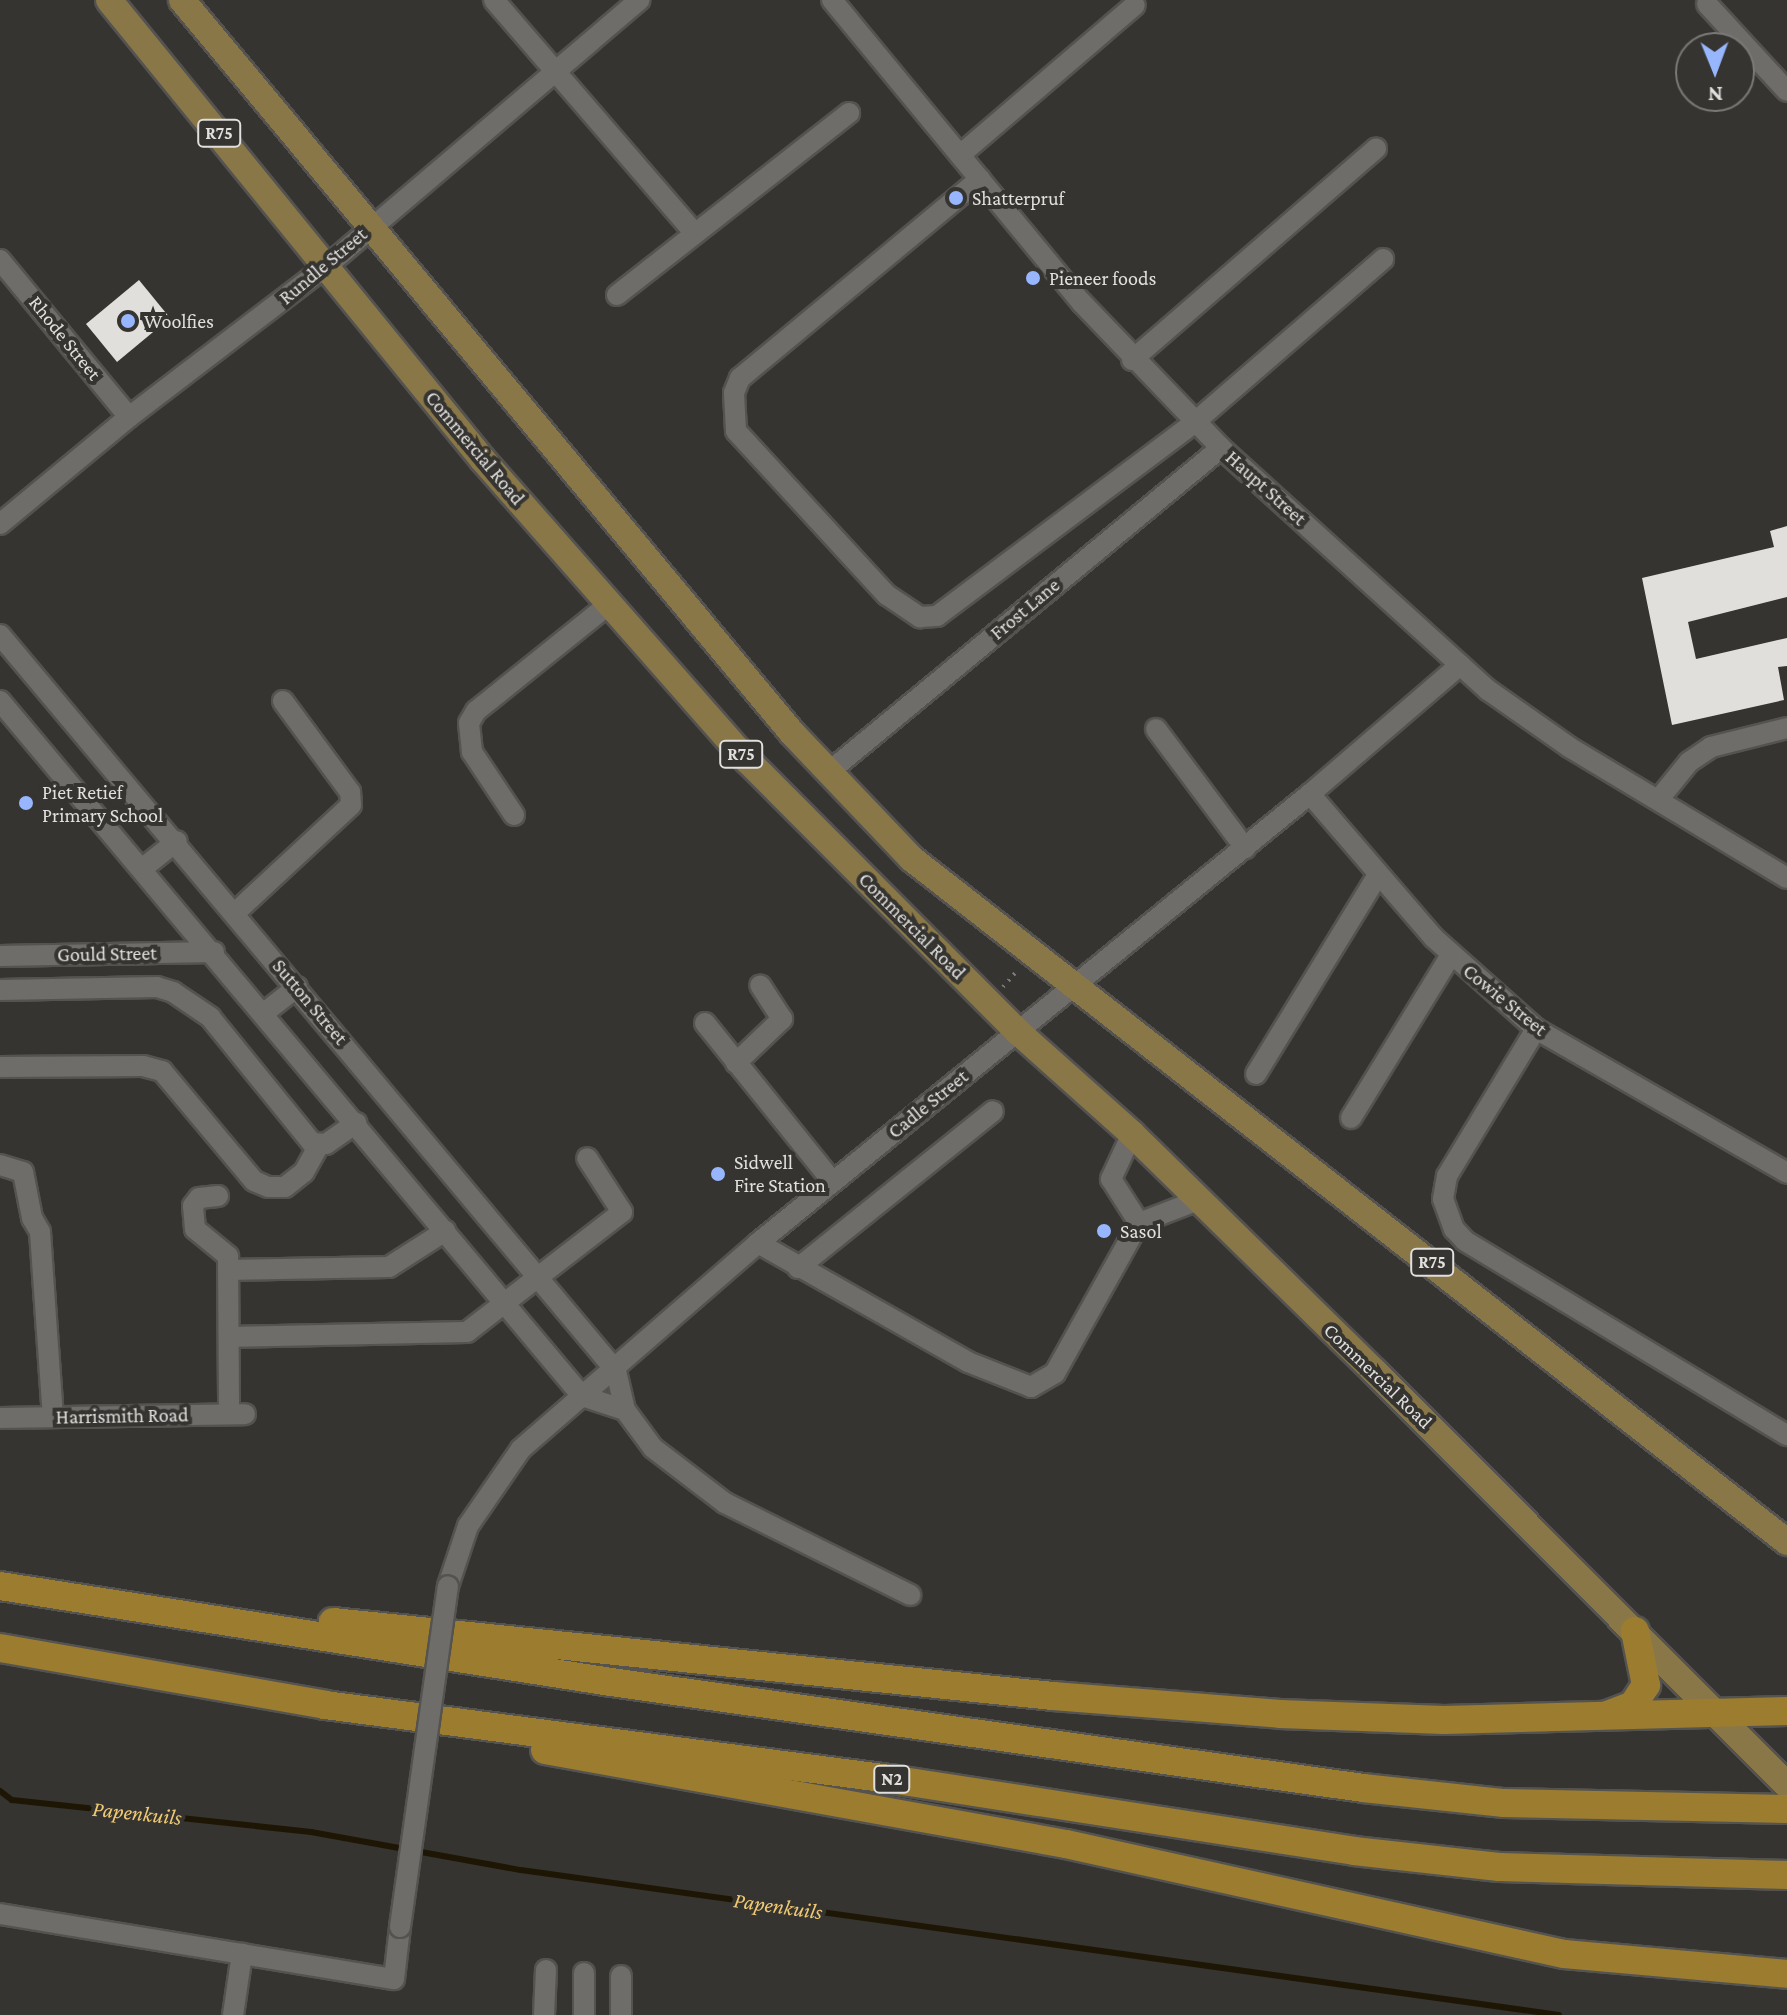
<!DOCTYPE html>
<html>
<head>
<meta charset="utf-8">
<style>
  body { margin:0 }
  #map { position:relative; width:1787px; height:2015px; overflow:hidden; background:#353431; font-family:"Crimson Pro",serif }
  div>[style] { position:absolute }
  .stream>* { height:6px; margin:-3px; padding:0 3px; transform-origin:3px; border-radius:3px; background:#1e1605 }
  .building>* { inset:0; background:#e1dfdb }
  .path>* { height:4px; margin-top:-2px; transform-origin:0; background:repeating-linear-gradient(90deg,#797876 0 2px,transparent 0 8px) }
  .roads { filter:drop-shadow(2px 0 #545350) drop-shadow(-2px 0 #545350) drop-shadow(0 2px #545350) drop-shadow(0 -2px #545350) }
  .minor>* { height:20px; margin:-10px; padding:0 10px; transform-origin:10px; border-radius:10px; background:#6f6d6a }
  .major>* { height:26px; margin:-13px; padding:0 13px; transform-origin:13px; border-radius:13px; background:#8a7747 }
  .highway>* { height:28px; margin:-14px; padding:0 14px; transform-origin:14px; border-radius:14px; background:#9c7d30 }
  .bridges { filter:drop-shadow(2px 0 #545350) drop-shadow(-2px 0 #545350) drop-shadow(0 2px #545350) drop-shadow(0 -2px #545350) }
  .minor-bridge>* { height:20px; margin:-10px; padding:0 10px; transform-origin:10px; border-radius:10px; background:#6f6d6a }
  .dots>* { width:22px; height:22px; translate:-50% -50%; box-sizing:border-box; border:4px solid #353431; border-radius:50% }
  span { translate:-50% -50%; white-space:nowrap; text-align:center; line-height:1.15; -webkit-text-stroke:8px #353431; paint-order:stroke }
  .shield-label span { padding:2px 6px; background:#353431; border:2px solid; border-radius:6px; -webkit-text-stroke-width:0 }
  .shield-label { font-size:18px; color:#e1e0de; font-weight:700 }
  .poi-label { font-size:20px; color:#e1e0de }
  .left { translate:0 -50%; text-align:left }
  .street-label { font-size:20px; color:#e1e0de }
  .water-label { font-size:22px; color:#f0ca73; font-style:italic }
  .north { position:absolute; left:1675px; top:32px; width:80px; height:80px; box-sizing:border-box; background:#353431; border:2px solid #7a7976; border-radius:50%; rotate:179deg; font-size:22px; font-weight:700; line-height:32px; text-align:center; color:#e1e0de }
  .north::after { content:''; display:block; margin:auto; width:28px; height:36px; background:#97b6fd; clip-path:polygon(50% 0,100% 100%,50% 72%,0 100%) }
</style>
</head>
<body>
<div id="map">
  <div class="stream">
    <div style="left:0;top:1791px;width:15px;rotate:37deg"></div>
    <div style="left:12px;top:1800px;width:301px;rotate:6.1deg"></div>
    <div style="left:311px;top:1832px;width:213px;rotate:10.3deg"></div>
    <div style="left:521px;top:1870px;width:1048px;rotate:7.95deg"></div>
  </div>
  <div class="building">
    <div style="clip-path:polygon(139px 280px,170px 318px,117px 362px,86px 324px)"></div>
    <div style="clip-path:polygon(1787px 526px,1787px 597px,1688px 622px,1696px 659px,1787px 638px,1787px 666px,1778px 667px,1784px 700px,1672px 725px,1642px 578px,1774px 547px,1770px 531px)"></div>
  </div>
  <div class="path">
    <div style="left:1003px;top:987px;width:23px;rotate:-49deg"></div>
  </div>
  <div class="roads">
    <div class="minor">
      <div style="left:494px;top:0;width:308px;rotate:49.3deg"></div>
      <div style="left:832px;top:0;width:393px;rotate:50.5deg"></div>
      <div style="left:1082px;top:303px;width:201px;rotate:46.2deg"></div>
      <div style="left:1221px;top:448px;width:360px;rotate:42.2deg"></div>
      <div style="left:1488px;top:690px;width:99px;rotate:35.1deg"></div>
      <div style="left:1569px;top:747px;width:254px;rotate:31deg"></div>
      <div style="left:1707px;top:4px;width:118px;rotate:47.4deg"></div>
      <div style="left:960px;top:155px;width:230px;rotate:-40.6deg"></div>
      <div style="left:980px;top:179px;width:312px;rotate:140.3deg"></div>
      <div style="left:740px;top:378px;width:16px;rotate:112deg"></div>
      <div style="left:734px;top:393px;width:38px;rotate:87deg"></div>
      <div style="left:736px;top:431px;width:223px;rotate:47.4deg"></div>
      <div style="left:887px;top:595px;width:40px;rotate:34deg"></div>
      <div style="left:920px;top:617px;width:17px;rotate:-3deg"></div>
      <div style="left:937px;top:616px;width:323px;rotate:-36.9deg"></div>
      <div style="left:1195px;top:422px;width:249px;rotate:-40.9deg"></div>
      <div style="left:0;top:260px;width:203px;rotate:50.6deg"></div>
      <div style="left:617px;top:295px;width:295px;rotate:-38.1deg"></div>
      <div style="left:1132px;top:360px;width:323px;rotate:-40.9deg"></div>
      <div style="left:0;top:524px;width:168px;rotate:-39.7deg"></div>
      <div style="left:129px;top:417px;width:250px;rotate:-37.4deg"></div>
      <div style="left:328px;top:265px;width:409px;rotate:-40.4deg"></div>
      <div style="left:0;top:635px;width:960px;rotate:50.07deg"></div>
      <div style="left:616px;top:1371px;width:40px;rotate:77deg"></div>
      <div style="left:625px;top:1410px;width:47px;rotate:53.6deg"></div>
      <div style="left:653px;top:1448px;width:91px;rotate:37.4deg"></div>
      <div style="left:725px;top:1503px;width:207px;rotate:26.4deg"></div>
      <div style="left:0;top:701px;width:907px;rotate:50.06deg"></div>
      <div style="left:1156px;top:729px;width:149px;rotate:53.2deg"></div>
      <div style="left:830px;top:771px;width:507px;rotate:-39.56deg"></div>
      <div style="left:1310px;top:794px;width:190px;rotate:49.3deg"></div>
      <div style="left:1434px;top:938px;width:137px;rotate:41.7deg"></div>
      <div style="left:1536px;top:1029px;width:289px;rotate:29.8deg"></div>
      <div style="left:1659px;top:799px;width:48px;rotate:-51deg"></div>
      <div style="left:1689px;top:762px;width:27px;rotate:-34deg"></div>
      <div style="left:1711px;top:747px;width:78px;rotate:-14deg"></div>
      <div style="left:514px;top:815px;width:76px;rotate:-123.7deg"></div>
      <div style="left:472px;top:752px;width:29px;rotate:-96deg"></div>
      <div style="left:469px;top:723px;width:14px;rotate:-60deg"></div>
      <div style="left:476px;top:711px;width:171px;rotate:-38.8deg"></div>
      <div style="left:143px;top:868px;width:43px;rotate:-38.5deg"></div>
      <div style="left:236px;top:912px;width:157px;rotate:-42.9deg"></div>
      <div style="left:351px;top:805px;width:13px;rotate:-94deg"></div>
      <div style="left:350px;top:792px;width:113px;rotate:-126.4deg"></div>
      <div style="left:0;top:956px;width:214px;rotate:-1.1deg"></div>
      <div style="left:0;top:990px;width:157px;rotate:-1.1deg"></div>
      <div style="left:157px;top:987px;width:17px;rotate:17deg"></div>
      <div style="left:173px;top:992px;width:45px;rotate:34deg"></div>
      <div style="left:210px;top:1017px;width:162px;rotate:51deg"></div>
      <div style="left:312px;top:1143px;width:14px;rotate:4deg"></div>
      <div style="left:326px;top:1144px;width:37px;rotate:-35deg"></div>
      <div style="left:264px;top:1013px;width:42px;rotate:-38.2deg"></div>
      <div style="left:705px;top:1023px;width:204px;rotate:51.2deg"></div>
      <div style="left:1536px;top:1029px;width:172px;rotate:121.2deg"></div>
      <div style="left:1447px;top:1176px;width:23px;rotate:100deg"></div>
      <div style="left:1443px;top:1199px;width:32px;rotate:70deg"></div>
      <div style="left:1454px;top:1229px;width:16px;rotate:47deg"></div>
      <div style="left:1465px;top:1241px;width:376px;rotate:31.1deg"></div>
      <div style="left:736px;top:1063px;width:64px;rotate:-43.7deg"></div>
      <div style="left:782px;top:1019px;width:40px;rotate:-122.9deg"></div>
      <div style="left:0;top:1067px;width:143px;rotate:-0.4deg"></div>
      <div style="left:143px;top:1066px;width:20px;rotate:15deg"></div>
      <div style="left:162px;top:1071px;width:143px;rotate:50.1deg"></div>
      <div style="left:254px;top:1181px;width:15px;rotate:23deg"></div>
      <div style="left:268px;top:1187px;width:17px"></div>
      <div style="left:285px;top:1187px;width:24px;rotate:-38deg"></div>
      <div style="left:304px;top:1172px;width:31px;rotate:-61deg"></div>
      <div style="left:1256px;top:1074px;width:233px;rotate:-58.5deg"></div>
      <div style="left:1351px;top:1118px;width:191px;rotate:-58.5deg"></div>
      <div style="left:1132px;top:1134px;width:50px;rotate:115deg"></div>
      <div style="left:1111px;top:1179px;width:52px;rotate:57.5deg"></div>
      <div style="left:0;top:1165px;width:24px;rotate:17deg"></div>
      <div style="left:23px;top:1172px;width:47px;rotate:78.9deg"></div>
      <div style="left:32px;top:1218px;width:16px;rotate:60deg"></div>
      <div style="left:40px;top:1232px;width:185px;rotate:86deg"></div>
      <div style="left:218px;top:1196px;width:19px;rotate:174deg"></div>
      <div style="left:199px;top:1198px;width:10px;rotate:127deg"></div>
      <div style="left:193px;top:1206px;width:23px;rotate:85deg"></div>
      <div style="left:195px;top:1229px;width:43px;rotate:39.3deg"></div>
      <div style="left:228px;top:1256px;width:158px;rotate:89.6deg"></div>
      <div style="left:758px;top:1243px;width:241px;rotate:29.5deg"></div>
      <div style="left:968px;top:1362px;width:68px;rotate:21.6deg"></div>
      <div style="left:1031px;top:1387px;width:28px;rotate:-30deg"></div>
      <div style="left:1055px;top:1373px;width:172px;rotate:-60.8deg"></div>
      <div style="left:1139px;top:1223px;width:61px;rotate:-21.1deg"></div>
      <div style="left:798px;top:1268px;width:250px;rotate:-38.8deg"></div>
      <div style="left:230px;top:1270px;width:159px;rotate:-1.1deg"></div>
      <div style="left:389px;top:1267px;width:67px;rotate:-32.7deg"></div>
      <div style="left:229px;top:1337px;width:238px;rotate:-1.2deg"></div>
      <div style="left:467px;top:1332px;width:196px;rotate:-37.7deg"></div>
      <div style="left:622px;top:1212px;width:64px;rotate:-122.9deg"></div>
      <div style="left:582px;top:1396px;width:45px;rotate:18deg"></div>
      <div style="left:0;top:1418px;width:245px;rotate:-0.9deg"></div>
      <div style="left:448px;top:1586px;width:63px;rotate:-71.6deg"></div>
      <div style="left:468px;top:1526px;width:93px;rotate:-55.5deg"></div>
      <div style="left:521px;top:1449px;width:314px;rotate:-41deg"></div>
      <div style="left:758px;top:1243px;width:712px;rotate:-39.13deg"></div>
      <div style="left:1310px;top:794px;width:198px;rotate:-40.7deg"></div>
      <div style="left:0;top:1914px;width:399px;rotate:9.4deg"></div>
      <div style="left:394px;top:1979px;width:52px;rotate:-83.4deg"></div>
      <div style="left:584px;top:1973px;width:42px;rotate:90deg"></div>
      <div style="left:621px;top:1976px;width:39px;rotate:90deg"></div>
      <div style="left:233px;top:2015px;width:62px;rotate:-81.6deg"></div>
      <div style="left:544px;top:2015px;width:45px;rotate:-87.5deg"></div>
    </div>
    <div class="major">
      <div style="left:109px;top:0;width:593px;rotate:50.89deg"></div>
      <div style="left:483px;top:460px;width:400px;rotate:48.7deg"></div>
      <div style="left:747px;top:760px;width:383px;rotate:45.1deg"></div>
      <div style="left:1017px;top:1031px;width:154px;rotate:41.8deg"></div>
      <div style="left:1132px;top:1134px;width:340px;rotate:44.4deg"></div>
      <div style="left:1375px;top:1372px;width:583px;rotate:45.07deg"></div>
      <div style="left:182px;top:0;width:954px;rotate:50.23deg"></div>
      <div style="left:792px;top:733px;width:174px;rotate:46.4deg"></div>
      <div style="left:912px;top:859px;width:1110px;rotate:37.97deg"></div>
    </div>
    <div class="highway">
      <div style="left:0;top:1586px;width:618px;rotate:8.93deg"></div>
      <div style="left:611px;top:1682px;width:759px;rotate:8.02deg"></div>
      <div style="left:1363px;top:1788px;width:142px;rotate:6.1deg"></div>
      <div style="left:1504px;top:1803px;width:283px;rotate:1.2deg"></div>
      <div style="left:333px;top:1622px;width:724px;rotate:5.87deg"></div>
      <div style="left:1053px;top:1696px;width:228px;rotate:4.5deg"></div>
      <div style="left:1280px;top:1714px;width:164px;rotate:2.1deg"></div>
      <div style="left:1444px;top:1720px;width:343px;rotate:-1.5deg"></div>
      <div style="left:0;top:1648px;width:330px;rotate:9.9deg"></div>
      <div style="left:325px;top:1705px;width:570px;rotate:7.46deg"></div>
      <div style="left:890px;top:1779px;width:470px;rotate:8.8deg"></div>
      <div style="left:1354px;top:1851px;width:146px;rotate:6.3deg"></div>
      <div style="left:1499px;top:1867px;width:288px;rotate:1.6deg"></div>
      <div style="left:1607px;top:1715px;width:28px;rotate:-21deg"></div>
      <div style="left:1633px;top:1705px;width:24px;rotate:-57deg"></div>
      <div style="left:1646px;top:1685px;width:55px;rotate:-101.5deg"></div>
      <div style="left:545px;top:1750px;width:529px;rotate:10.23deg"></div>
      <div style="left:1066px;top:1844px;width:510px;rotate:12.46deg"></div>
      <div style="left:1564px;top:1954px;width:224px;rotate:5.1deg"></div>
    </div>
  </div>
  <div class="bridges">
    <div class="minor-bridge">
      <div style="left:400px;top:1927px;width:344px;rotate:-82deg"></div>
    </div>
  </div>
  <div class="dots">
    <div style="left:956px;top:198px;background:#97b6fd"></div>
    <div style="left:1033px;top:278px;background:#97b6fd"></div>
    <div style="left:128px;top:321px;background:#97b6fd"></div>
    <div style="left:26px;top:803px;background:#97b6fd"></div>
    <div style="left:718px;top:1174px;background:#97b6fd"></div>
    <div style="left:1104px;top:1231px;background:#97b6fd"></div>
  </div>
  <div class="shield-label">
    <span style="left:219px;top:133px">R75</span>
    <span style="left:741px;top:754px">R75</span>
    <span style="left:1432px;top:1262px">R75</span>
    <span style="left:892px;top:1779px">N2</span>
  </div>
  <div class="poi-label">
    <span class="left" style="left:972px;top:198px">Shatterpruf</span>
    <span class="left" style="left:1049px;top:278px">Pieneer foods</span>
    <span class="left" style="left:144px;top:321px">Woolfies</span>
    <span class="left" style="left:42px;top:804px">Piet Retief<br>Primary School</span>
    <span class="left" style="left:734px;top:1174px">Sidwell<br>Fire Station</span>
    <span class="left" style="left:1120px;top:1231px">Sasol</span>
  </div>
  <div class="street-label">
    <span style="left:323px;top:266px;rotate:-40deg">Rundle Street</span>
    <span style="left:65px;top:338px;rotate:51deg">Rhode Street</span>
    <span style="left:475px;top:448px;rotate:50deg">Commercial Road</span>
    <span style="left:1266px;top:488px;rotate:42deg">Haupt Street</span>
    <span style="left:1025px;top:609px;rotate:-40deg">Frost Lane</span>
    <span style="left:912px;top:926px;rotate:45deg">Commercial Road</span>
    <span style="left:107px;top:954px;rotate:-1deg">Gould Street</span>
    <span style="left:1505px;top:1000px;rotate:39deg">Cowie Street</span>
    <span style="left:310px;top:1002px;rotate:50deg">Sutton Street</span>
    <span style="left:928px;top:1104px;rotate:-39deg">Cadle Street</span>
    <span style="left:1378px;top:1376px;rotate:44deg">Commercial Road</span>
    <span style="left:122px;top:1416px;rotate:-1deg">Harrismith Road</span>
  </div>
  <div class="water-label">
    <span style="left:137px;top:1813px;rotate:6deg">Papenkuils</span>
    <span style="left:778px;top:1906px;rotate:8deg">Papenkuils</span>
  </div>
  <div class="north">N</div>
</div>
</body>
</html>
